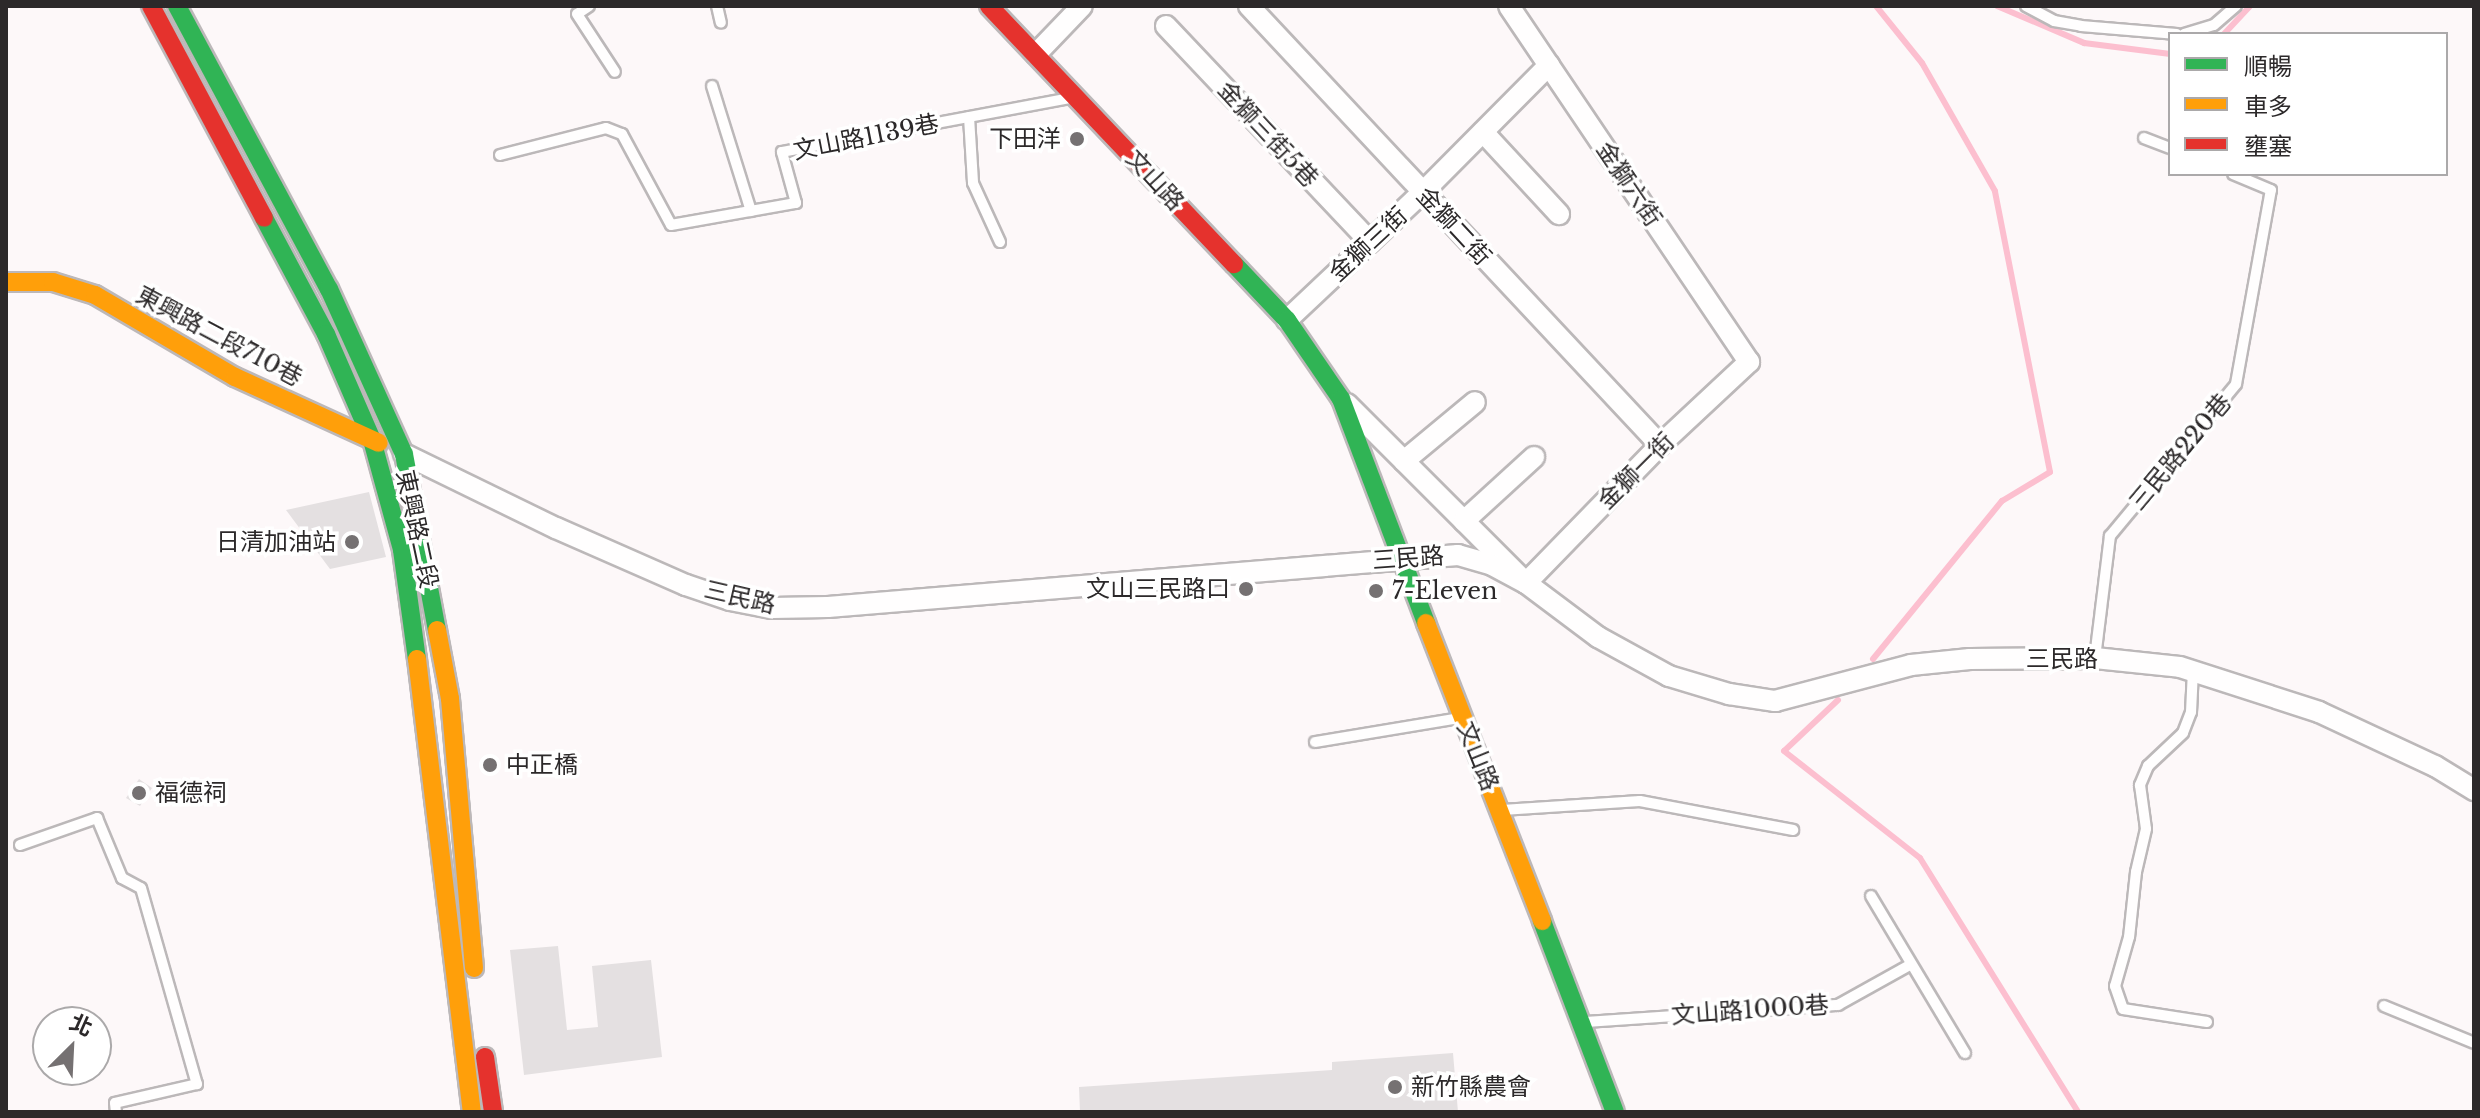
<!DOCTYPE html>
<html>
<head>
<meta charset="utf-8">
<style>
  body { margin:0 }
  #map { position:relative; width:2480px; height:1118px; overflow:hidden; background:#fdf8f9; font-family:"Libre Baskerville","Noto Sans TC",serif }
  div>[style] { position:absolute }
  .stream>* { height:6px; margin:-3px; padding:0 3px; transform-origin:3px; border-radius:3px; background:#fcbfcf }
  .building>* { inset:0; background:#e4e0e1 }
  .roads { filter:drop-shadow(2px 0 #bcb8b9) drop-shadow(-2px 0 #bcb8b9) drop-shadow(0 2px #bcb8b9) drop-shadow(0 -2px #bcb8b9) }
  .lane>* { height:10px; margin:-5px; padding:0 5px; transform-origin:5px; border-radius:5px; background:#fffefe }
  .street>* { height:20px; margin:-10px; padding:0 10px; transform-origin:10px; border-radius:10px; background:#fffefe }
  .fast>* { height:18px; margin:-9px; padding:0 9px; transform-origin:9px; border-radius:9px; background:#30b455 }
  .slow>* { height:18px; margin:-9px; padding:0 9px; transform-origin:9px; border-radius:9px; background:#ff9f0a }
  .jam>* { height:18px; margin:-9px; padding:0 9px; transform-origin:9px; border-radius:9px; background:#e5322d }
  .dots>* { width:22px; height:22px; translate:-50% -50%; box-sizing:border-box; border:4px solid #fff; border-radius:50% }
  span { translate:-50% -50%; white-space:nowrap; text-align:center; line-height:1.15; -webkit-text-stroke:7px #fff; paint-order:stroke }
  .street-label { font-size:24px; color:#2c292a }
  .poi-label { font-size:24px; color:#2c292a }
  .right { translate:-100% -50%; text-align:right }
  .left { translate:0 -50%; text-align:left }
  .frame { position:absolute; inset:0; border:8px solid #2c292a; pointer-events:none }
  .legend { position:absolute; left:2168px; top:32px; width:280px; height:144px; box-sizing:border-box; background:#fff; border:2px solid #aba9aa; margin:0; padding:10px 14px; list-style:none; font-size:24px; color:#2c292a }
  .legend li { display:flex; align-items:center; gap:16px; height:40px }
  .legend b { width:40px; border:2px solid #aba9aa }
  .north { position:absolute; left:32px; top:1006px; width:80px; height:80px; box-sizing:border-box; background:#fff; border:2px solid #aba9aa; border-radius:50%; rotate:24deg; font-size:22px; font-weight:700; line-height:32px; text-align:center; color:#2c292a }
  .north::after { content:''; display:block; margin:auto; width:28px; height:36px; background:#757172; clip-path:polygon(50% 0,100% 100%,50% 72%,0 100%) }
</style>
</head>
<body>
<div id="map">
  <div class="stream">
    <div style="left:1997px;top:6px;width:95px;rotate:23deg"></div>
    <div style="left:2084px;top:43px;width:87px;rotate:7.3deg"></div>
    <div style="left:2224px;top:34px;width:38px;rotate:-47deg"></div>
    <div style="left:1873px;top:659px;width:204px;rotate:-50.8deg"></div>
    <div style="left:2002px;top:501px;width:56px;rotate:-31.1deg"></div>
    <div style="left:2050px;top:472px;width:286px;rotate:-101.1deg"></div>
    <div style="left:1995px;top:191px;width:147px;rotate:-119.7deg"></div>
    <div style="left:1922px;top:63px;width:73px;rotate:-128.9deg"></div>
    <div style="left:1838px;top:700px;width:74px;rotate:136.6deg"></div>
    <div style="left:1784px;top:751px;width:173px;rotate:38.2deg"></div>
    <div style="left:1920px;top:858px;width:299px;rotate:58.1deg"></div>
  </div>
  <div class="building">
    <div style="clip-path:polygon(369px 492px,386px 557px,330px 569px,286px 510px)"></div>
    <div style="clip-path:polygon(139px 779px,152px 788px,140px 806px,126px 798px)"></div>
    <div style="clip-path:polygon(558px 946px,567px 1030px,598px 1027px,592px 966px,651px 960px,662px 1057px,524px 1075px,510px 950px)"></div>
    <div style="clip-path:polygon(1453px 1053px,1458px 1112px,1080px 1112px,1079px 1087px,1332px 1070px,1332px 1062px)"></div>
  </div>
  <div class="roads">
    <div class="lane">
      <div style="left:589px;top:6px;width:14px;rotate:146deg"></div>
      <div style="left:577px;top:14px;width:69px;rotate:56.8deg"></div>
      <div style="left:717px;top:6px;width:17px;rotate:77deg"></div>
      <div style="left:2026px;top:6px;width:32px;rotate:28deg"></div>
      <div style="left:2054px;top:21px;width:27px;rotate:10deg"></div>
      <div style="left:2081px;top:26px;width:96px;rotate:4.8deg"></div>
      <div style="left:2184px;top:34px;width:31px;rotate:-17deg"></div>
      <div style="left:2214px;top:25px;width:29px;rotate:-41deg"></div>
      <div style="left:712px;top:86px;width:131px;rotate:72.7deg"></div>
      <div style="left:969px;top:117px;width:66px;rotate:86.5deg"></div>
      <div style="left:973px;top:183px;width:65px;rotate:65.4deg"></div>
      <div style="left:2144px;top:138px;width:28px;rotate:21deg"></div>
      <div style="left:500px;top:155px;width:109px;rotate:-14.3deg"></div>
      <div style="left:606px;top:128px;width:17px;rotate:21deg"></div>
      <div style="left:622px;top:134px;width:103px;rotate:61.7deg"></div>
      <div style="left:671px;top:225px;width:127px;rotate:-10deg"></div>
      <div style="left:796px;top:203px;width:53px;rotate:-105.4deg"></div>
      <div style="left:782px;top:152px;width:293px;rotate:-10.6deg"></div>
      <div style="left:2095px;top:658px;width:123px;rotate:-83deg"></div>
      <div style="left:2110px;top:536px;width:197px;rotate:-50.3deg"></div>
      <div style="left:2236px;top:384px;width:197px;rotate:-79.8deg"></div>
      <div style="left:2271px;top:190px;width:41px;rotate:-157.2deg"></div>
      <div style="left:2193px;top:670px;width:42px;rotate:92.7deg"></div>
      <div style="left:2191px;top:712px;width:22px;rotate:111deg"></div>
      <div style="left:2183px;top:733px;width:48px;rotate:136.7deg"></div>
      <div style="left:2148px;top:766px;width:21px;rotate:113deg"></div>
      <div style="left:2140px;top:785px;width:44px;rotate:82.2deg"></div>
      <div style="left:2146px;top:829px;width:44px;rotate:103.1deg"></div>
      <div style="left:2136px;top:872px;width:65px;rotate:96.1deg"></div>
      <div style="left:2129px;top:937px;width:51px;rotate:105.9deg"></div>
      <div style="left:2115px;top:986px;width:24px;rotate:71deg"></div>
      <div style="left:2123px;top:1009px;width:85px;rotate:8.8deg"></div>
      <div style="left:1315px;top:742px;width:147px;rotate:-9.4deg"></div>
      <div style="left:1502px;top:810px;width:138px;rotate:-3.7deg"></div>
      <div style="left:1640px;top:801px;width:156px;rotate:10.7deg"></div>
      <div style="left:20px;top:845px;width:82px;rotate:-19.3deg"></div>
      <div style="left:97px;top:818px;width:65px;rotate:67.4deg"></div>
      <div style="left:122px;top:878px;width:21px;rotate:28deg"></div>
      <div style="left:141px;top:888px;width:204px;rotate:74.1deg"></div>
      <div style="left:197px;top:1084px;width:84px;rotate:167deg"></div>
      <div style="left:115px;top:1103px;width:9px;rotate:84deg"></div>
      <div style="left:1871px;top:896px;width:183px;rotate:59.1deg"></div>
      <div style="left:2384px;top:1006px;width:97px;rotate:22.3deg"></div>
      <div style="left:1587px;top:1022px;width:252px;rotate:-3.9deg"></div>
      <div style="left:1838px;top:1005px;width:82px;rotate:-29.1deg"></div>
    </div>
    <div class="street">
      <div style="left:1249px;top:6px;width:601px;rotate:46.89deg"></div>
      <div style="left:1166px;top:26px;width:297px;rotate:46.6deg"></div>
      <div style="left:1036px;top:54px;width:66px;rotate:-46.2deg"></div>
      <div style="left:1483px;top:132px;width:112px;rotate:47.2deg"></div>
      <div style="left:1287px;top:320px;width:187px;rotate:-43.3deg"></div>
      <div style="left:1423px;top:192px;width:179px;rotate:-45.2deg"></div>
      <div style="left:1347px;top:404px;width:253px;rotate:45deg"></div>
      <div style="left:1526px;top:583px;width:192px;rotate:-45.8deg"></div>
      <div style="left:1660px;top:445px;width:122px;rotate:-43deg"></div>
      <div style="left:1749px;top:362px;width:429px;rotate:-124deg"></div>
      <div style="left:404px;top:454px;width:169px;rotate:26deg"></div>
      <div style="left:556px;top:528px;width:142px;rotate:23.7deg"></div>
      <div style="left:686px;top:585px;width:46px;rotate:18.8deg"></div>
      <div style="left:730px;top:600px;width:43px;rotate:10.8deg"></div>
      <div style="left:772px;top:608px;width:56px;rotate:-1deg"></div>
      <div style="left:828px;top:607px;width:632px;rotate:-4.72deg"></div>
      <div style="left:1458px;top:555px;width:35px;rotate:16deg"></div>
      <div style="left:1492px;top:565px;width:38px;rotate:28deg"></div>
      <div style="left:1526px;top:583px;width:90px;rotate:36.9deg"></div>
      <div style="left:1598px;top:637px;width:81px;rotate:28.8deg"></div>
      <div style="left:1669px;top:676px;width:63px;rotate:16.7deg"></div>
      <div style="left:1729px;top:694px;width:47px;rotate:8.7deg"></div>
      <div style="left:1775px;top:701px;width:141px;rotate:-14.8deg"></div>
      <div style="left:1911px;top:665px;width:59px;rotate:-5.8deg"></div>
      <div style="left:1970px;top:659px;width:125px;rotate:-0.5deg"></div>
      <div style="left:2095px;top:658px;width:85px;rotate:6deg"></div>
      <div style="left:2180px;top:667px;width:146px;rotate:17.9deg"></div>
      <div style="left:2319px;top:712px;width:128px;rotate:25deg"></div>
      <div style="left:2435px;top:766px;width:46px;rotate:31.6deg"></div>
      <div style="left:1404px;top:461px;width:92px;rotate:-39.7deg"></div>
      <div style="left:1464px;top:521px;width:95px;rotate:-42.4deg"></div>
    </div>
    <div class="fast">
      <div style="left:177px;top:6px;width:321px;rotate:61.8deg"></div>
      <div style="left:329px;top:289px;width:181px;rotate:65.6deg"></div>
      <div style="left:404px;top:454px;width:179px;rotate:79.4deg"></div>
      <div style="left:264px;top:218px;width:132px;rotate:61.9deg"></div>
      <div style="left:326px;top:334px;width:116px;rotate:66.5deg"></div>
      <div style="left:372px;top:440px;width:114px;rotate:74.7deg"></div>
      <div style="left:402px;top:550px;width:110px;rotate:82.2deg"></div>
      <div style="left:1234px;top:264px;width:77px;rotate:46.6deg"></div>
      <div style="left:1287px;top:320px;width:96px;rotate:55.6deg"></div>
      <div style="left:1341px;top:399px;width:240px;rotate:69.2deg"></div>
      <div style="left:1542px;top:921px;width:204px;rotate:69.1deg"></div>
    </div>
    <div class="slow">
      <div style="left:6px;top:282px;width:47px"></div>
      <div style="left:53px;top:282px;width:44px;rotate:17.2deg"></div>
      <div style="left:95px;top:295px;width:162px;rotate:30.4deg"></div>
      <div style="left:235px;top:377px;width:158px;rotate:24.6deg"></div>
      <div style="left:1426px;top:623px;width:320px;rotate:68.7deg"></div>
      <div style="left:437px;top:630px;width:70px;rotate:79.3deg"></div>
      <div style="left:450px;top:699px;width:270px;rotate:84.9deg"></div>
      <div style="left:417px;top:659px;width:456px;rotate:83.1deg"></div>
    </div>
    <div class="jam">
      <div style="left:151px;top:6px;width:240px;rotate:61.9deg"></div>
      <div style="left:989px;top:6px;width:356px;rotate:46.5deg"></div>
      <div style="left:485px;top:1057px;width:56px;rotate:81.7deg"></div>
    </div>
  </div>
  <div class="dots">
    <div style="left:1077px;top:139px;background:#757172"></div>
    <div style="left:352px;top:542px;background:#757172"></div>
    <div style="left:1246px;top:589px;background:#757172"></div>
    <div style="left:1376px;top:591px;background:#757172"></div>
    <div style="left:490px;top:765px;background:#757172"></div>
    <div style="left:139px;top:793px;background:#757172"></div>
    <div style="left:1395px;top:1087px;background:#757172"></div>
  </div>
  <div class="street-label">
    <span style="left:1268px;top:134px;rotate:47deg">金獅三街5巷</span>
    <span style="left:866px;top:137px;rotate:-11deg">文山路1139巷</span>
    <span style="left:1155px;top:180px;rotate:47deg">文山路</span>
    <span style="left:1629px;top:184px;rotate:56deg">金獅六街</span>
    <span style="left:1454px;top:226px;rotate:47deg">金獅二街</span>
    <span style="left:1368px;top:244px;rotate:-43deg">金獅三街</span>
    <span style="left:219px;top:336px;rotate:28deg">東興路二段710巷</span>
    <span style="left:2180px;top:452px;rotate:-50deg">三民路220巷</span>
    <span style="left:1636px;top:471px;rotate:-45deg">金獅一街</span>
    <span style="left:417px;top:529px;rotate:78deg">東興路二段</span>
    <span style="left:1408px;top:558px;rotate:-4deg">三民路</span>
    <span style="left:740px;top:597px;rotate:13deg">三民路</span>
    <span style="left:2062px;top:659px">三民路</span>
    <span style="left:1478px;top:756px;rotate:68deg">文山路</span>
    <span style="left:1750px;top:1010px;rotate:-4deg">文山路1000巷</span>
  </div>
  <div class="poi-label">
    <span class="right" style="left:1061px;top:139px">下田洋</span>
    <span class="right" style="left:336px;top:542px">日清加油站</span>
    <span class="right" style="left:1230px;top:589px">文山三民路口</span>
    <span class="left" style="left:1392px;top:591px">7-Eleven</span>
    <span class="left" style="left:506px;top:765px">中正橋</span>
    <span class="left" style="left:155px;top:793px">福德祠</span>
    <span class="left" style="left:1411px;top:1087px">新竹縣農會</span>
  </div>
  <div class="frame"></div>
  <ul class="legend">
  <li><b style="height:10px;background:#30b455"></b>順暢</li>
  <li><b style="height:10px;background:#ff9f0a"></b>車多</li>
  <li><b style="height:10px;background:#e5322d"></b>壅塞</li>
  </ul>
  <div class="north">北</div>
</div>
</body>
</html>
